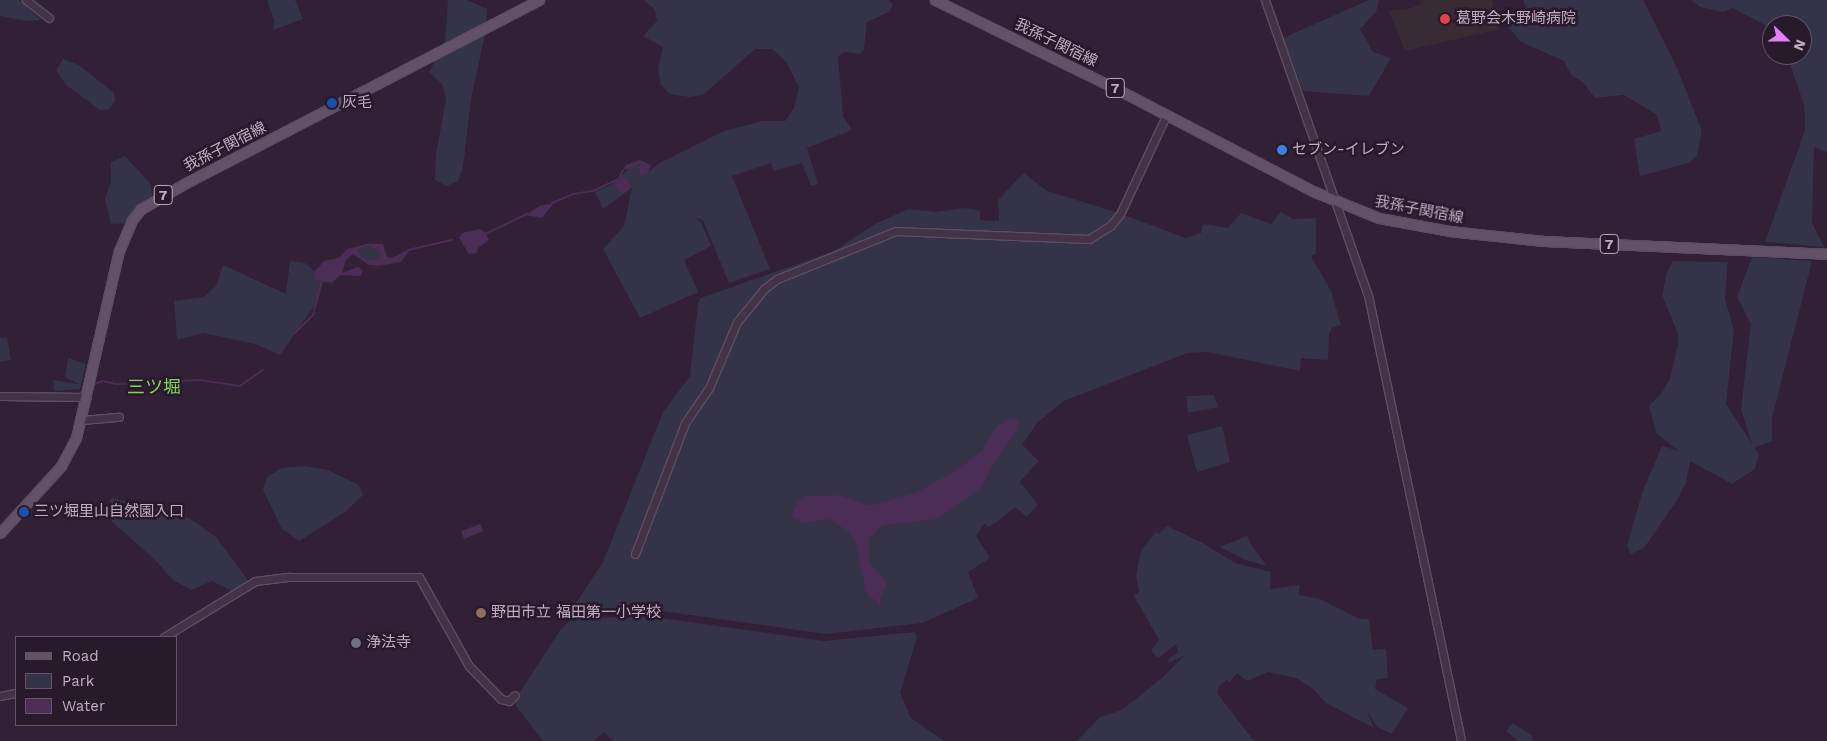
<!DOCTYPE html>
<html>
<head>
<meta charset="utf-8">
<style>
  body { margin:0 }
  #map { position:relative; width:1827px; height:741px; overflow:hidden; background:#312036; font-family:"Work Sans","Noto Sans JP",sans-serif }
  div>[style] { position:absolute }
  .medical>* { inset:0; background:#382b34 }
  .green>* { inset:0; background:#343348 }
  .water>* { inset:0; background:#4c2d55 }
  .round { border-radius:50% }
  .stream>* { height:2px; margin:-1px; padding:0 1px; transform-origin:1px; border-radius:1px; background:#4c2d55 }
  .roads { filter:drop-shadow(1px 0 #5e4e62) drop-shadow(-1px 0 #5e4e62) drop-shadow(0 1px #5e4e62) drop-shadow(0 -1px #5e4e62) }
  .tertiary>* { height:7px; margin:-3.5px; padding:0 3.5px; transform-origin:3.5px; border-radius:3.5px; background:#433347 }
  .primary>* { height:9px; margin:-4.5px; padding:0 4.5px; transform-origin:4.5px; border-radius:4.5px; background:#625167 }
  .dots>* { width:14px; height:14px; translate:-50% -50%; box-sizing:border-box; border:2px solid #28192b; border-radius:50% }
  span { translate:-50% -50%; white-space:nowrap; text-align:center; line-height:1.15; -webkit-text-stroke:5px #28192b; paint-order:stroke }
  .shield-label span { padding:1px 4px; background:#28192b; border:1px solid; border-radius:4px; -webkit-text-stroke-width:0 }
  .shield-label { font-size:14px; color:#c0adc4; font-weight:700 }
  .poi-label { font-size:15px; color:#c0adc4 }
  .left { translate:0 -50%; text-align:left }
  .street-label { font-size:15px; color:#c0adc4 }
  .quarter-label { font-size:18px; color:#85d15b }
  .legend { position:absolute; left:15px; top:636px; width:162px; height:90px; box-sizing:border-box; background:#28192b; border:1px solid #655468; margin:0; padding:6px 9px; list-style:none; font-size:15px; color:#c0adc4 }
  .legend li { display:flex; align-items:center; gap:10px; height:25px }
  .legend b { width:25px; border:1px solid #655468 }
  .north { position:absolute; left:1762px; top:15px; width:50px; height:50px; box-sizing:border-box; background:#28192b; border:1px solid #655468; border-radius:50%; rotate:112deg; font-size:14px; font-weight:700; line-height:20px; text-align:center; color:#c0adc4 }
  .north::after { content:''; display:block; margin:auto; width:18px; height:22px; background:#e280f6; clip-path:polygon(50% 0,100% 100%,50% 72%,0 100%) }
</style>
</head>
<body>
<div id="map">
  <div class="medical">
    <div style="clip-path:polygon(1420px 0,1492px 0,1499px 29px,1405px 51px,1389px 11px,1412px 8px,1421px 4px)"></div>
  </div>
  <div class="green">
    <div style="clip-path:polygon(0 0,19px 0,41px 20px,27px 21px,0 16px)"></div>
    <div style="clip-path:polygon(267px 0,295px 0,303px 19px,273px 30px,274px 20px)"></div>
    <div style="clip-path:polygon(448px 0,467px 0,487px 9px,486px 30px,471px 99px,463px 168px,458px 181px,447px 186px,435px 180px,436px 154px,446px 99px,442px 84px,429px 72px,445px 42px)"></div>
    <div style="clip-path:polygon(644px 0,889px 0,893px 5px,889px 12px,867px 22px,864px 49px,859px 54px,845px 52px,838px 56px,843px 116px,852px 130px,807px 148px,818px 184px,811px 186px,802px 163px,774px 171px,771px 163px,732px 176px,770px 269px,729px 283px,703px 220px,694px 217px,701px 222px,711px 246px,684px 260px,698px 292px,640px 318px,603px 249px,624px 226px,632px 188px,603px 209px,595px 192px,613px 184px,631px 166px,642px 166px,641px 176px,660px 163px,724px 131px,763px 121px,785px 121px,794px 108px,799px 87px,786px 62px,772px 49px,755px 49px,703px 95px,689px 97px,670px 94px,661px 85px,658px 68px,663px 47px,643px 36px,657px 21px,655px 10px)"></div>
    <div style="clip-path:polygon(1369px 0,1379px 0,1376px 12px,1360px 29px,1373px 52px,1391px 58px,1369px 96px,1303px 91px,1283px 38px)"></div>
    <div style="clip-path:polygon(1523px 0,1643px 0,1677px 68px,1702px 131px,1697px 156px,1689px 163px,1640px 176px,1634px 139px,1661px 131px,1657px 115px,1624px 95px,1595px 98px,1583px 82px,1571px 75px,1564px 61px,1521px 42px,1508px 27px,1526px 7px)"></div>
    <div style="clip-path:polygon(1691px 0,1827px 0,1827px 152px,1814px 147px,1812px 223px,1824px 247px,1765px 242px,1805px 130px,1804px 105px,1787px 55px,1802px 55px,1802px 25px,1772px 25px,1772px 29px,1733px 8px,1723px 12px,1700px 7px)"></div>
    <div style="clip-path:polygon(63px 59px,79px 65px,114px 93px,115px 101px,109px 109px,100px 110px,66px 85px,56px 70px)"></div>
    <div style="clip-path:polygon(125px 156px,150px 183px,154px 206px,136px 223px,111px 224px,105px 199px,111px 181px,111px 162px)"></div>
    <div style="clip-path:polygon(1024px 173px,1047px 191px,1116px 212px,1186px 238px,1201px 233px,1203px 224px,1228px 228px,1241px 213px,1271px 224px,1281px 212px,1293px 219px,1316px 218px,1316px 254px,1311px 256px,1331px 291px,1341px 325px,1332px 328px,1329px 334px,1328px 360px,1301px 358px,1300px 371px,1208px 352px,1187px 353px,1064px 401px,1037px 423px,1022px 445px,1039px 461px,1020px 482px,1038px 505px,1027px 517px,1015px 507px,997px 522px,988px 527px,985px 523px,976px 536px,990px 558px,968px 572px,978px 598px,922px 623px,826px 634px,655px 610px,570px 612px,603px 562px,663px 412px,690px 376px,698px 303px,701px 298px,834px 251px,875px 224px,908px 209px,936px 212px,965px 208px,980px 211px,980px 220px,999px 221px,998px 200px)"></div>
    <div style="clip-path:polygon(366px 246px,379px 250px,380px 260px,366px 260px,357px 250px)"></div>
    <div style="clip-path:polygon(1752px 257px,1812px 261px,1772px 418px,1772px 441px,1754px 448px,1759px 454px,1755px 469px,1732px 484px,1690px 461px,1686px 483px,1677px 500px,1644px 548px,1631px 554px,1627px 546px,1642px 493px,1662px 446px,1679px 451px,1656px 433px,1649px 406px,1661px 394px,1670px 378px,1678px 345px,1678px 334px,1662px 295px,1667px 272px,1673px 261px,1728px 262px,1725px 299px,1734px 330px,1726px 404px,1752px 444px,1741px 409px,1751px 324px,1737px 297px)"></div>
    <div style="clip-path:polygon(290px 261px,305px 263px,323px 279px,314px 306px,280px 355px,255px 344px,204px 333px,177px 340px,174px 301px,204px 297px,216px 286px,223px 265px,286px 294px)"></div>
    <div style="clip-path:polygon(7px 337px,11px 360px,0 362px,0 338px)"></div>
    <div style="clip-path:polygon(68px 358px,86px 364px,80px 389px,54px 391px,53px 380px,79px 384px,65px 377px)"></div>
    <div style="clip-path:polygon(1214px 395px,1218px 407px,1188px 413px,1186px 396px)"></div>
    <div style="clip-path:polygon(1222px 426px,1230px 462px,1197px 472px,1187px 435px)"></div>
    <div style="clip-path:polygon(306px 466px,328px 470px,359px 485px,363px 495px,345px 512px,299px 541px,282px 529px,263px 490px,267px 477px,282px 468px)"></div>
    <div style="clip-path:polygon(112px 498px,189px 518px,216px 537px,250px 583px,234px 592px,212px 581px,191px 590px,173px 580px,155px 560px,108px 518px,106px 507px)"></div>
    <div style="clip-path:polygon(1167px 526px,1203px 543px,1235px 563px,1271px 572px,1270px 589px,1299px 585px,1299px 595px,1320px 599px,1360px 619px,1369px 619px,1373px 650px,1386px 649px,1388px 678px,1377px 679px,1375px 689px,1408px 708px,1392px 734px,1377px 727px,1366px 709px,1374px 728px,1326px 703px,1312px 688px,1296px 678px,1268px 672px,1247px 681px,1237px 673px,1229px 683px,1227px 680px,1219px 686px,1217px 693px,1254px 741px,1077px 741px,1100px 717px,1122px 710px,1162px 678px,1185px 655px,1169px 663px,1168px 659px,1178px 652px,1176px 644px,1158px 658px,1151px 650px,1159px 640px,1134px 596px,1139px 592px,1136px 575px,1141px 550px,1156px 532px,1159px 534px)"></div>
    <div style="clip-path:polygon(1247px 536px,1250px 543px,1267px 566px,1245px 560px,1220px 547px)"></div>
    <div style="clip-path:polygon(647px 616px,824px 641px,915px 632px,917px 637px,900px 693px,911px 718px,944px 741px,613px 741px,604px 732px,594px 741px,543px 741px,516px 706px,516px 698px,561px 629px,572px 619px)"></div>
    <div style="clip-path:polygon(1513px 723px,1534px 737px,1531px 741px,1518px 741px,1506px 731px)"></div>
  </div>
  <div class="water">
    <div style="clip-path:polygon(640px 160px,651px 165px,647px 174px,640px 176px,640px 165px,623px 170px,626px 165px)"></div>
    <div class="round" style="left:616px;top:178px;width:14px;height:14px"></div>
    <div style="clip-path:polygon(554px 203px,542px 218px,526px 215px,539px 206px)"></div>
    <div style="clip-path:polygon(480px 229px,485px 232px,489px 240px,478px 248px,477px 253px,469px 254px,459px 238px,462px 233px)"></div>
    <div style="clip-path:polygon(evenodd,366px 244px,383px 244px,387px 257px,392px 258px,410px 249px,401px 262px,379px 266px,369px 265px,353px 254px,346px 260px,342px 273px,358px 267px,363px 270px,361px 276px,341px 275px,332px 283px,314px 280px,315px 271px,324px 261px,339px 258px,347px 249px,366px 244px,366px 246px,379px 250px,380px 260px,366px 260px,357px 250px,366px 246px)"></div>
    <div style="clip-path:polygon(1010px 418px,1019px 421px,1017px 431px,998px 456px,981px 488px,937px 519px,883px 525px,869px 538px,869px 562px,887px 583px,880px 600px,881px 609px,876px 600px,867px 596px,855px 541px,849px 532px,830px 519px,801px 523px,792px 516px,797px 503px,805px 496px,838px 495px,870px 506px,915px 493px,954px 472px,982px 451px,996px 427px)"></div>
    <div style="clip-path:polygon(480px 524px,483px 531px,464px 539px,461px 531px)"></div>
  </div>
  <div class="stream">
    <div style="left:552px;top:203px;width:23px;rotate:-23deg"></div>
    <div style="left:573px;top:194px;width:20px;rotate:-9deg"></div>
    <div style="left:593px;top:191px;width:29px;rotate:-25deg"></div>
    <div style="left:619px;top:179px;width:10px;rotate:-66deg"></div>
    <div style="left:485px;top:234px;width:47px;rotate:-25.5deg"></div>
    <div style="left:408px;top:250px;width:45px;rotate:-12.8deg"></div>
    <div style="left:295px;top:333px;width:25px;rotate:-45deg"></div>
    <div style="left:313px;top:315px;width:35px;rotate:-75deg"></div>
    <div style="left:95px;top:384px;width:9px;rotate:-21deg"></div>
    <div style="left:103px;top:381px;width:13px;rotate:13deg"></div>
    <div style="left:116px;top:384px;width:84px;rotate:-2.7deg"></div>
    <div style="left:200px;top:380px;width:40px;rotate:8.5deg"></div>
    <div style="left:240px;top:386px;width:28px;rotate:-35deg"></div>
  </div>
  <div class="roads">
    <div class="tertiary">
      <div style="left:26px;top:0;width:29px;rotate:38deg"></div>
      <div style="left:1265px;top:0;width:312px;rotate:70.8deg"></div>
      <div style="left:1368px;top:295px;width:456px;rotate:78.2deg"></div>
      <div style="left:0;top:396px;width:87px;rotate:0.7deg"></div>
      <div style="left:82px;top:420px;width:37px;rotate:-5deg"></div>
      <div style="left:635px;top:554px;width:140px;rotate:-69.1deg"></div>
      <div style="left:685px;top:423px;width:42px;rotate:-55.6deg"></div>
      <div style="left:709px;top:388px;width:72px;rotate:-67deg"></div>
      <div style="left:737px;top:322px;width:43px;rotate:-50.7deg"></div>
      <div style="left:764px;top:289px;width:16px;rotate:-38deg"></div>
      <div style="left:777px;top:279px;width:128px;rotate:-22deg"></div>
      <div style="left:896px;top:231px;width:193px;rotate:2.4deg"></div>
      <div style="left:1089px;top:239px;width:26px;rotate:-32deg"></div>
      <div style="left:1111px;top:225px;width:14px;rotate:-51deg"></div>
      <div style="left:1120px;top:214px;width:108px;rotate:-64.9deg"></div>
      <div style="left:164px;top:637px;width:107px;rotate:-31.6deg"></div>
      <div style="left:255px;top:581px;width:35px;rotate:-7deg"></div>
      <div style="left:290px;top:577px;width:129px"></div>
      <div style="left:419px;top:577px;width:102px;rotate:60.7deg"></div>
      <div style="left:469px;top:666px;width:46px;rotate:45.9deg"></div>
      <div style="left:501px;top:699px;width:8px;rotate:14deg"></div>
      <div style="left:509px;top:701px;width:8px;rotate:-45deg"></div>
      <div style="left:0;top:696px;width:16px;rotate:-11deg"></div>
    </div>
    <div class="primary">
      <div style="left:935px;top:0;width:200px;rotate:26.1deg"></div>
      <div style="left:1115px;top:88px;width:225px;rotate:27.5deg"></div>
      <div style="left:1315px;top:192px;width:69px;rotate:22.1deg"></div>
      <div style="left:1379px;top:218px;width:71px;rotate:10.5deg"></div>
      <div style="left:1449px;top:231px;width:95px;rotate:6.1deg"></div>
      <div style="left:1543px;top:241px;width:284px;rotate:2.6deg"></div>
      <div style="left:0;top:533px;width:91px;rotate:-47.7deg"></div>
      <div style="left:61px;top:466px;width:32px;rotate:-62deg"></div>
      <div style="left:76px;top:438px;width:192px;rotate:-77.1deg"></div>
      <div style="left:119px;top:251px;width:34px;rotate:-67deg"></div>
      <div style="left:132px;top:220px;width:14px;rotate:-51deg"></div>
      <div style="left:141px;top:209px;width:50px;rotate:-30.2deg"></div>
      <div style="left:184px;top:184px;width:400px;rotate:-27.4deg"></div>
    </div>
  </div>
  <div class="dots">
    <div style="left:1445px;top:19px;background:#e0444e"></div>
    <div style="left:332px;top:103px;background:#1a4fb4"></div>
    <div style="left:1282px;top:150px;background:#3f7fe0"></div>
    <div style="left:24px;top:512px;background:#1a4fb4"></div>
    <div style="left:481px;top:613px;background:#8d6e63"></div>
    <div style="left:356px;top:643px;background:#6b7280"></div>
  </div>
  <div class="shield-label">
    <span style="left:1115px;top:88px">7</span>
    <span style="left:163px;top:195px">7</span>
    <span style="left:1609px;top:244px">7</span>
  </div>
  <div class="poi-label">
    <span class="left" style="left:1456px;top:19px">葛野会木野崎病院</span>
    <span class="left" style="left:342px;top:103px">灰毛</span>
    <span class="left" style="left:1292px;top:150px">セブン-イレブン</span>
    <span class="left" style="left:34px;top:512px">三ツ堀里山自然園入口</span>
    <span class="left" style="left:491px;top:613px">野田市立 福田第一小学校</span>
    <span class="left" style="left:366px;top:643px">浄法寺</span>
  </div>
  <div class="street-label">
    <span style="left:1056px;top:43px;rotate:26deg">我孫子関宿線</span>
    <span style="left:225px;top:147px;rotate:-27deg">我孫子関宿線</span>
    <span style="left:1419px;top:210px;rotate:11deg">我孫子関宿線</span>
  </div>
  <div class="quarter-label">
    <span style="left:154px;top:387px">三ツ堀</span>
  </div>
  <ul class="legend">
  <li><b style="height:6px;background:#625167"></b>Road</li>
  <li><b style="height:14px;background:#343348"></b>Park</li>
  <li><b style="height:14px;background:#4c2d55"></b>Water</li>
  </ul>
  <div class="north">N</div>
</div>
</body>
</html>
